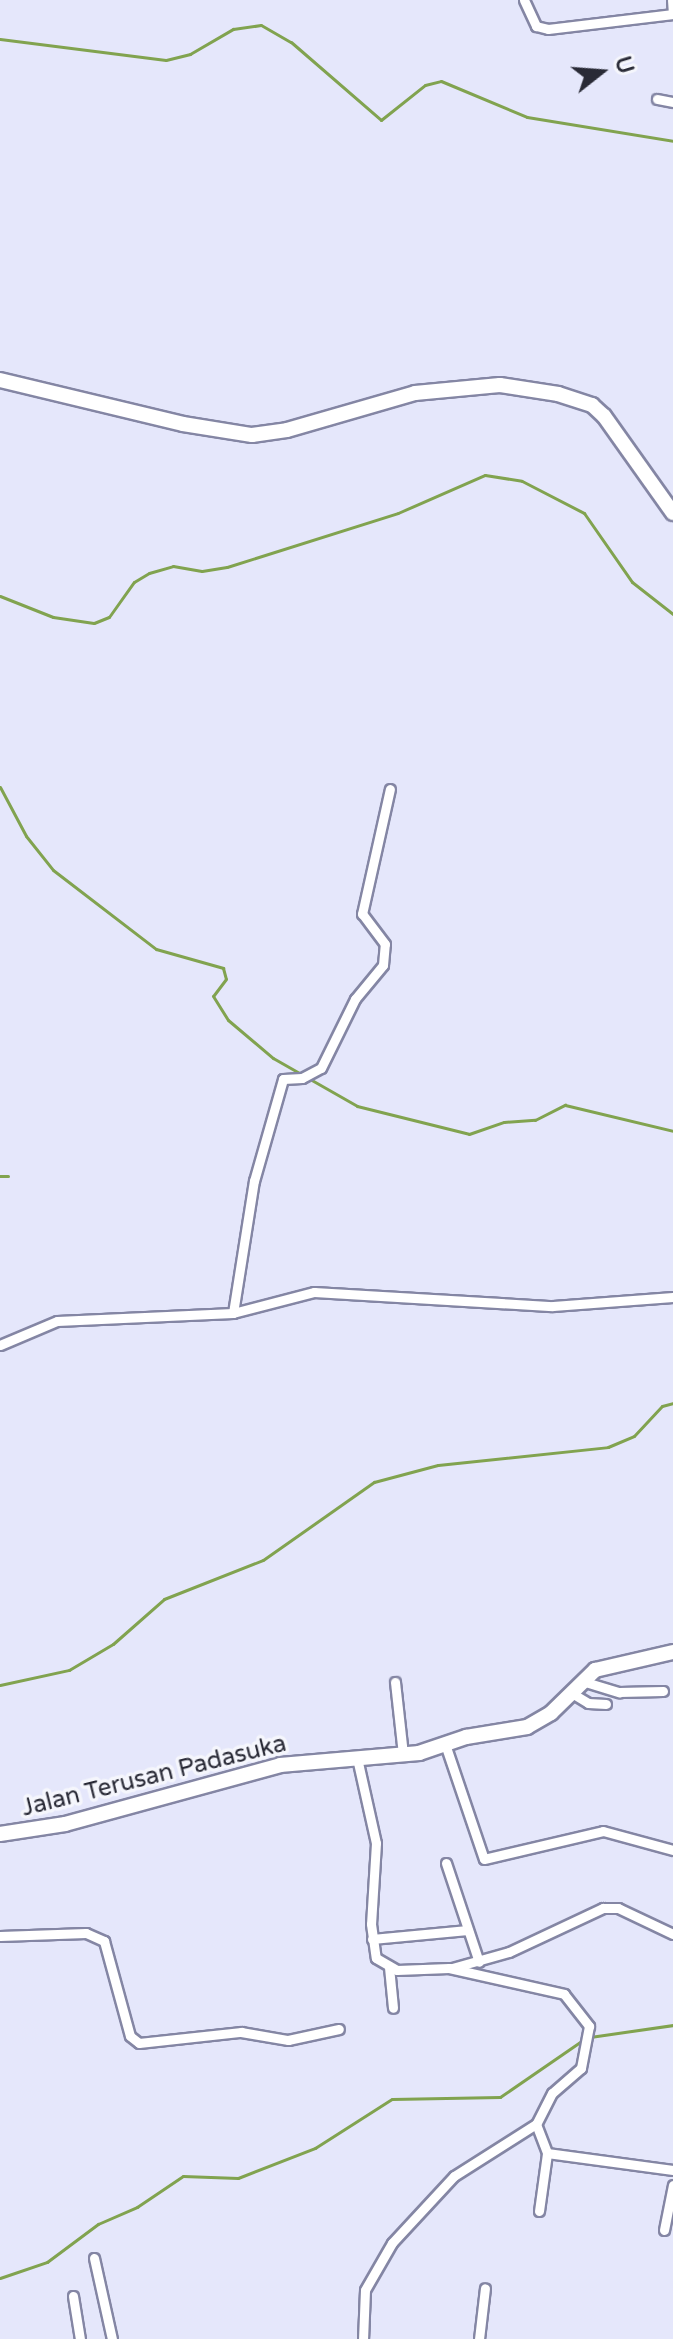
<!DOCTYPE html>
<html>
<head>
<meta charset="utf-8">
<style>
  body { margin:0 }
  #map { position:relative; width:673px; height:2339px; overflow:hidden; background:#e5e7fb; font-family:"Varela Round",sans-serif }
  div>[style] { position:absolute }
  .stream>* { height:3px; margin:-1.5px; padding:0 1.5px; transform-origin:1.5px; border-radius:1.5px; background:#81a34f }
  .roads { filter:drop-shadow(2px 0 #8486a4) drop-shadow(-2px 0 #8486a4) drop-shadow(0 2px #8486a4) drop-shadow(0 -2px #8486a4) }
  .street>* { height:9px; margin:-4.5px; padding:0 4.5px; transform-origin:4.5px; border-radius:4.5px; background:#fff }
  .secondary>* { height:14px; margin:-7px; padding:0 7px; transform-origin:7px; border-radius:7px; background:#fff }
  span { translate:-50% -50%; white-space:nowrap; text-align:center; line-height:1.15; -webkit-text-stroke:7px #f5f6fc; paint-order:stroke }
  .street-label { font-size:24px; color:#292a36 }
  .north { position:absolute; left:561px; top:32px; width:80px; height:80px; -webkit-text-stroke:6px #f5f6fc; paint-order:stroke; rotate:73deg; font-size:22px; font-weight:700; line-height:32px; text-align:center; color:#292a36 }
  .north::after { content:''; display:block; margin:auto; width:28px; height:36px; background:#292a36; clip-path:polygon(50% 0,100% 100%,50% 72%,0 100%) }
</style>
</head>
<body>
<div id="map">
  <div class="stream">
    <div style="left:0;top:39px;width:167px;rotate:7.2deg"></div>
    <div style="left:166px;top:60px;width:25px;rotate:-14deg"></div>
    <div style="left:190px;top:54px;width:50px;rotate:-30.2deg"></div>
    <div style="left:233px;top:29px;width:28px;rotate:-8deg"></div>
    <div style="left:261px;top:25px;width:34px;rotate:30deg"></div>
    <div style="left:291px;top:42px;width:119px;rotate:40.9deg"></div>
    <div style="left:381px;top:120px;width:56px;rotate:-38.5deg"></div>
    <div style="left:425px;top:85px;width:16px;rotate:-14deg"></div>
    <div style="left:441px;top:81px;width:93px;rotate:22.7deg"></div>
    <div style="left:527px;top:117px;width:148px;rotate:9.3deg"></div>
    <div style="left:0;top:596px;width:57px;rotate:21.6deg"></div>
    <div style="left:53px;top:617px;width:41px;rotate:8.3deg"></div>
    <div style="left:94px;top:623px;width:16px;rotate:-22deg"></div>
    <div style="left:109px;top:617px;width:43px;rotate:-54.5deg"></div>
    <div style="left:134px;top:582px;width:17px;rotate:-31deg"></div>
    <div style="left:149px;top:573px;width:25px;rotate:-16deg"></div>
    <div style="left:173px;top:566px;width:29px;rotate:10deg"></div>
    <div style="left:202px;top:571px;width:25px;rotate:-9deg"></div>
    <div style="left:227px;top:567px;width:179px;rotate:-17.5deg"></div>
    <div style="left:398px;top:513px;width:95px;rotate:-23.6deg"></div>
    <div style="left:485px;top:475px;width:37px;rotate:9deg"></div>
    <div style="left:522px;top:481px;width:70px;rotate:27.3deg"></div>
    <div style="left:584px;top:513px;width:84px;rotate:55.2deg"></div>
    <div style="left:632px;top:582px;width:52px;rotate:38deg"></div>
    <div style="left:0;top:787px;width:55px;rotate:62deg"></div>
    <div style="left:26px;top:836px;width:43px;rotate:51.5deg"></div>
    <div style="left:53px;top:870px;width:130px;rotate:37.5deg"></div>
    <div style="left:156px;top:949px;width:70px;rotate:15.8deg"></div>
    <div style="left:223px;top:968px;width:11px;rotate:75deg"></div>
    <div style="left:226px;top:979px;width:21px;rotate:127deg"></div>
    <div style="left:213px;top:996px;width:28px;rotate:58deg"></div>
    <div style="left:228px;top:1020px;width:59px;rotate:40.2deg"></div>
    <div style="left:273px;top:1058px;width:97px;rotate:29.7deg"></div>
    <div style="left:357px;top:1106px;width:115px;rotate:14deg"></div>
    <div style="left:469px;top:1134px;width:37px;rotate:-19deg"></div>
    <div style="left:504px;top:1122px;width:31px;rotate:-4deg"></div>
    <div style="left:535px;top:1120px;width:34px;rotate:-27deg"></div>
    <div style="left:565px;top:1105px;width:111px;rotate:13.5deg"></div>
    <div style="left:0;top:1176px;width:8px"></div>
    <div style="left:0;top:1685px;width:71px;rotate:-12.3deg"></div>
    <div style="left:69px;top:1670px;width:51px;rotate:-30.6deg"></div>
    <div style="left:113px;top:1644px;width:68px;rotate:-41.4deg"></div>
    <div style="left:164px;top:1599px;width:106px;rotate:-21.5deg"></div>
    <div style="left:263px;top:1560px;width:136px;rotate:-35.1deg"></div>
    <div style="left:374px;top:1482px;width:66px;rotate:-14.9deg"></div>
    <div style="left:438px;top:1465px;width:171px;rotate:-6deg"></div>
    <div style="left:608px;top:1447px;width:28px;rotate:-23deg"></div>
    <div style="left:634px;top:1436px;width:41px;rotate:-47deg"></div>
    <div style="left:662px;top:1406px;width:11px;rotate:-15deg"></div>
    <div style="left:590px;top:2037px;width:84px;rotate:-8.2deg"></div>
    <div style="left:0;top:2278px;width:50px;rotate:-18.8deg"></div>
    <div style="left:47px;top:2262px;width:64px;rotate:-36.7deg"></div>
    <div style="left:98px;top:2224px;width:43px;rotate:-23.6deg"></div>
    <div style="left:137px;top:2207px;width:55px;rotate:-34deg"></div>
    <div style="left:183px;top:2176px;width:55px;rotate:2.1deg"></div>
    <div style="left:238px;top:2178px;width:83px;rotate:-21.3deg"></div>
    <div style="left:315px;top:2148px;width:91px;rotate:-32.5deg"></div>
    <div style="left:392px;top:2099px;width:108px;rotate:-1.1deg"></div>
    <div style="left:500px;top:2097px;width:101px;rotate:-34.5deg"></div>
  </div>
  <div class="roads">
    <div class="street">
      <div style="left:524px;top:0;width:29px;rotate:65deg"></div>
      <div style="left:536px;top:26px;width:12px;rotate:14deg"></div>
      <div style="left:548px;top:29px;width:126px;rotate:-6.8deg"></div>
      <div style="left:673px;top:14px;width:14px;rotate:-94deg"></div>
      <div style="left:657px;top:99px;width:16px;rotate:11deg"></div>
      <div style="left:233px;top:1313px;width:134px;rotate:-81deg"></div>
      <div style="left:254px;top:1181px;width:106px;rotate:-74.1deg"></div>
      <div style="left:283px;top:1079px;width:19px;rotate:-3deg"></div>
      <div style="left:302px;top:1078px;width:21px;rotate:-28deg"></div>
      <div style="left:321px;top:1068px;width:77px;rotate:-63.8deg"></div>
      <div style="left:355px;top:999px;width:44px;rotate:-50.5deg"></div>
      <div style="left:383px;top:965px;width:21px;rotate:-85deg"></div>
      <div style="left:385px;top:944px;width:38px;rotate:-127deg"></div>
      <div style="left:362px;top:914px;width:128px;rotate:-77.4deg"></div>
      <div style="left:0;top:1345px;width:62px;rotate:-22.8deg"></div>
      <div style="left:57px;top:1321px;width:176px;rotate:-2.6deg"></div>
      <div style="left:233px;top:1313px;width:84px;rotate:-14.5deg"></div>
      <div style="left:314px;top:1292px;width:239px;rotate:3.4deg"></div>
      <div style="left:553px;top:1306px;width:120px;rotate:-4.3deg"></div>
      <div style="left:582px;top:1681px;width:39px;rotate:17deg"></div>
      <div style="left:619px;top:1692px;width:44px;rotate:-1.3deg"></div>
      <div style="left:395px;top:1682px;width:72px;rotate:83.7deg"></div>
      <div style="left:570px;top:1692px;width:21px;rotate:31deg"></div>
      <div style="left:588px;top:1703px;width:18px;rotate:3deg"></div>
      <div style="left:445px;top:1744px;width:121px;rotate:71.3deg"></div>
      <div style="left:484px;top:1859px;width:122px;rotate:-13.2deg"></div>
      <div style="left:603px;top:1831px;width:73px;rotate:15.2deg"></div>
      <div style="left:357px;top:1758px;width:87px;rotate:77.4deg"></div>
      <div style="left:376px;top:1843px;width:81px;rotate:93.5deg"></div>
      <div style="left:371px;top:1924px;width:34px;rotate:82deg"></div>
      <div style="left:376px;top:1958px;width:24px;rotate:30deg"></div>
      <div style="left:397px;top:1970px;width:52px;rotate:-2.2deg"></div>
      <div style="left:449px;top:1968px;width:118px;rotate:12.7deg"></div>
      <div style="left:564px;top:1994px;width:41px;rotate:52deg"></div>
      <div style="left:589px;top:2026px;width:43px;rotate:100.8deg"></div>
      <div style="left:581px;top:2068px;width:38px;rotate:139deg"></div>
      <div style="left:552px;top:2093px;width:35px;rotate:117deg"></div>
      <div style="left:536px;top:2124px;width:97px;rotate:147.6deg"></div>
      <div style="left:454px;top:2176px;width:91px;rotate:132.8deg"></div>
      <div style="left:392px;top:2243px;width:54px;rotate:119.9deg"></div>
      <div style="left:365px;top:2290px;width:49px;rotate:92.3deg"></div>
      <div style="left:446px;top:1863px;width:104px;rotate:71.6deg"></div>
      <div style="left:0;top:1936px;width:86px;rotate:-2deg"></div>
      <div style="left:86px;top:1933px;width:20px;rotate:24deg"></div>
      <div style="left:104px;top:1941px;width:98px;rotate:74.7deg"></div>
      <div style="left:130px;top:2036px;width:11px;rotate:38deg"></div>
      <div style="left:139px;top:2043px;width:103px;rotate:-6.2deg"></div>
      <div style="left:241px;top:2032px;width:48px;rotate:9.7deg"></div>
      <div style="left:288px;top:2040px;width:52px;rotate:-12.2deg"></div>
      <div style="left:372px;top:1939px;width:96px;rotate:-5.4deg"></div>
      <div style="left:389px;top:1967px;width:41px;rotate:84.4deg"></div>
      <div style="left:452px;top:1968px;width:59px;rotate:-15.7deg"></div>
      <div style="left:509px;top:1952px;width:104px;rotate:-25.1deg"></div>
      <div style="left:603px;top:1908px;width:15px"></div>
      <div style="left:618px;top:1908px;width:61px;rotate:25.3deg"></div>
      <div style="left:536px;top:2124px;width:31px;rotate:69deg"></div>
      <div style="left:547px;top:2153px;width:127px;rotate:7.7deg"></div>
      <div style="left:539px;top:2211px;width:59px;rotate:-82.1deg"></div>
      <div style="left:664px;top:2230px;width:46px;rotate:-78.7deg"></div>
      <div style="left:94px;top:2258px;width:83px;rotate:77.5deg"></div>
      <div style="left:73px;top:2296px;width:44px;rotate:80.8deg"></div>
      <div style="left:479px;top:2339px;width:51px;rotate:-83.3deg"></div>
    </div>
    <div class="secondary">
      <div style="left:0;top:380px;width:188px;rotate:13.5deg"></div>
      <div style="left:183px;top:424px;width:70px;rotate:9.1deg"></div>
      <div style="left:252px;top:435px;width:35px;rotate:-8deg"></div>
      <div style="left:287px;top:430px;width:133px;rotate:-16.1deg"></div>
      <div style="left:415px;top:393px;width:85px;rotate:-5.4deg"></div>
      <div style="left:500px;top:385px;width:59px;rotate:8.8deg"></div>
      <div style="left:558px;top:394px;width:36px;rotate:18deg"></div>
      <div style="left:592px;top:405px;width:16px;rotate:43deg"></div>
      <div style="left:604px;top:416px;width:119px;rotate:54.6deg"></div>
      <div style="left:0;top:1834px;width:66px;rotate:-8.7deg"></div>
      <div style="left:65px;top:1824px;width:223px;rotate:-15.3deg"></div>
      <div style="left:280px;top:1765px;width:140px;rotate:-4.9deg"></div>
      <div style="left:419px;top:1753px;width:50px;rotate:-18.8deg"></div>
      <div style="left:466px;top:1737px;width:62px;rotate:-9.3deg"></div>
      <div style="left:527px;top:1727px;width:28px;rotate:-30deg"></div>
      <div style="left:551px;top:1713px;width:62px;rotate:-44.3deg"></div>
      <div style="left:595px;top:1670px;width:80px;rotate:-13deg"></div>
    </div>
  </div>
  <div class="street-label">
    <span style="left:154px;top:1776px;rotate:-14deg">Jalan Terusan Padasuka</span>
  </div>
  <div class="north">U</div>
</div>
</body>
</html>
